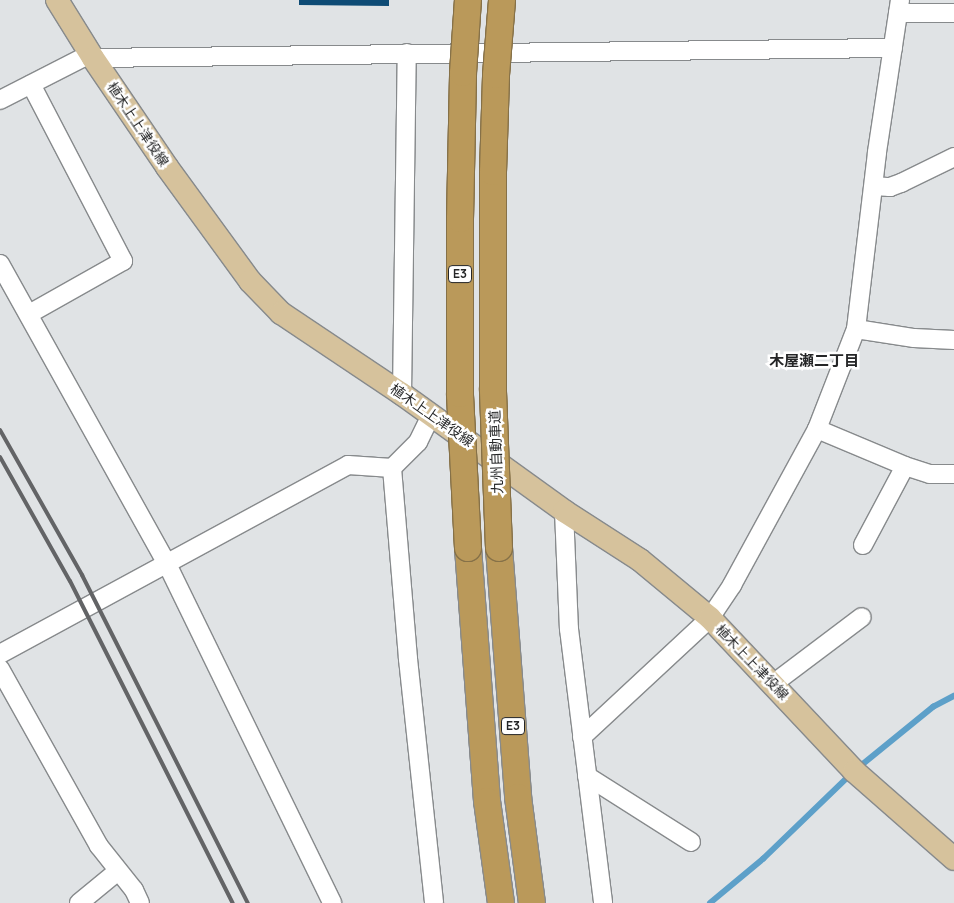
<!DOCTYPE html>
<html>
<head>
<meta charset="utf-8">
<style>
  body { margin:0 }
  #map { position:relative; width:954px; height:903px; overflow:hidden; background:#e0e3e5; font-family:Manrope,"Noto Sans JP",sans-serif }
  div>[style] { position:absolute }
  .stream>* { height:5.5px; margin:-2.75px; padding:0 2.75px; transform-origin:2.75px; border-radius:2.75px; background:#5da0c9 }
  .building>* { inset:0; background:#0e4b75 }
  .roads { filter:drop-shadow(1px 0 #878a8c) drop-shadow(-1px 0 #878a8c) drop-shadow(0 1px #878a8c) drop-shadow(0 -1px #878a8c) }
  .minor>* { height:18px; margin:-9px; padding:0 9px; transform-origin:9px; border-radius:9px; background:#fff }
  .major>* { height:22px; margin:-11px; padding:0 11px; transform-origin:11px; border-radius:11px; background:#d6c29c }
  .highway>* { height:26px; margin:-13px; padding:0 13px; transform-origin:13px; border-radius:13px; background:#ba995a }
  .rail>* { height:4px; margin:-2px; padding:0 2px; transform-origin:2px; border-radius:2px; background:#636466 }
  .bridges { filter:drop-shadow(1px 0 #867148) drop-shadow(-1px 0 #867148) drop-shadow(0 1px #867148) drop-shadow(0 -1px #867148) }
  .highway-bridge>* { height:26px; margin:-13px; padding:0 13px; transform-origin:13px; border-radius:13px; background:#ba995a }
  span { translate:-50% -50%; white-space:nowrap; text-align:center; line-height:1.15; -webkit-text-stroke:5px #fff; paint-order:stroke }
  .shield-label span { padding:1px 4px; background:#fff; border:1px solid; border-radius:4px; -webkit-text-stroke-width:0 }
  .shield-label { font-size:12px; color:#252627; font-weight:700 }
  .street-label { font-size:14px; color:#252627 }
  .neighbourhood-label { font-size:15px; color:#252627; font-weight:700 }
</style>
</head>
<body>
<div id="map">
  <div class="stream">
    <div style="left:858px;top:768px;width:97px;rotate:-39.1deg"></div>
    <div style="left:933px;top:707px;width:24px;rotate:-28deg"></div>
    <div style="left:710px;top:903px;width:69px;rotate:-39.7deg"></div>
    <div style="left:763px;top:859px;width:122px;rotate:-44deg"></div>
  </div>
  <div class="building">
    <div style="clip-path:polygon(299px 0,389px 0,389px 6px,299px 5px)"></div>
  </div>
  <div class="roads">
    <div class="minor">
      <div style="left:898px;top:13px;width:56px"></div>
      <div style="left:93px;top:58px;width:800px;rotate:-0.72deg"></div>
      <div style="left:0;top:100px;width:101px;rotate:-27.1deg"></div>
      <div style="left:874px;top:186px;width:16px;rotate:4deg"></div>
      <div style="left:890px;top:187px;width:12px;rotate:-20deg"></div>
      <div style="left:901px;top:183px;width:59px;rotate:-26.1deg"></div>
      <div style="left:0;top:264px;width:343px;rotate:60.9deg"></div>
      <div style="left:167px;top:564px;width:377px;rotate:64deg"></div>
      <div style="left:29px;top:314px;width:108px;rotate:-29.4deg"></div>
      <div style="left:123px;top:261px;width:199px;rotate:-117.5deg"></div>
      <div style="left:856px;top:329px;width:59px;rotate:8.8deg"></div>
      <div style="left:914px;top:338px;width:40px;rotate:2.9deg"></div>
      <div style="left:402px;top:394px;width:341px;rotate:-89.2deg"></div>
      <div style="left:817px;top:429px;width:95px;rotate:22.8deg"></div>
      <div style="left:905px;top:466px;width:26px;rotate:18deg"></div>
      <div style="left:930px;top:474px;width:24px"></div>
      <div style="left:392px;top:468px;width:192px;rotate:85.2deg"></div>
      <div style="left:408px;top:659px;width:245px;rotate:83.9deg"></div>
      <div style="left:564px;top:511px;width:118px;rotate:87.6deg"></div>
      <div style="left:569px;top:629px;width:276px;rotate:82.9deg"></div>
      <div style="left:863px;top:545px;width:89px;rotate:-62deg"></div>
      <div style="left:0;top:654px;width:396px;rotate:-28.5deg"></div>
      <div style="left:348px;top:465px;width:44px;rotate:3.9deg"></div>
      <div style="left:392px;top:468px;width:37px;rotate:-45deg"></div>
      <div style="left:418px;top:442px;width:30px;rotate:-64deg"></div>
      <div style="left:0;top:669px;width:203px;rotate:60.8deg"></div>
      <div style="left:99px;top:846px;width:56px;rotate:51.5deg"></div>
      <div style="left:134px;top:890px;width:14px;rotate:65deg"></div>
      <div style="left:773px;top:684px;width:111px;rotate:-37deg"></div>
      <div style="left:582px;top:737px;width:175px;rotate:-42.9deg"></div>
      <div style="left:710px;top:618px;width:40px;rotate:-56deg"></div>
      <div style="left:732px;top:585px;width:178px;rotate:-61.4deg"></div>
      <div style="left:817px;top:429px;width:107px;rotate:-68.7deg"></div>
      <div style="left:856px;top:329px;width:178px;rotate:-83.2deg"></div>
      <div style="left:877px;top:152px;width:154px;rotate:-81.4deg"></div>
      <div style="left:587px;top:776px;width:123px;rotate:32.4deg"></div>
      <div style="left:79px;top:903px;width:50px;rotate:-39.4deg"></div>
    </div>
    <div class="major">
      <div style="left:57px;top:0;width:68px;rotate:58.2deg"></div>
      <div style="left:93px;top:58px;width:132px;rotate:55.8deg"></div>
      <div style="left:167px;top:167px;width:141px;rotate:53.9deg"></div>
      <div style="left:250px;top:281px;width:45px;rotate:45.9deg"></div>
      <div style="left:281px;top:313px;width:146px;rotate:33.8deg"></div>
      <div style="left:402px;top:394px;width:200px;rotate:35.8deg"></div>
      <div style="left:564px;top:511px;width:90px;rotate:32.8deg"></div>
      <div style="left:640px;top:560px;width:91px;rotate:39.6deg"></div>
      <div style="left:710px;top:618px;width:210px;rotate:46.7deg"></div>
      <div style="left:854px;top:771px;width:133px;rotate:41.3deg"></div>
    </div>
    <div class="highway">
      <div style="left:468px;top:548px;width:254px;rotate:85.7deg"></div>
      <div style="left:487px;top:801px;width:103px;rotate:82.2deg"></div>
      <div style="left:499px;top:548px;width:250px;rotate:85.6deg"></div>
      <div style="left:518px;top:797px;width:107px;rotate:82.5deg"></div>
    </div>
  </div>
  <div class="rail">
    <div style="left:0;top:430px;width:167px;rotate:60.5deg"></div>
    <div style="left:82px;top:575px;width:368px;rotate:63.2deg"></div>
    <div style="left:0;top:457px;width:142px;rotate:60.6deg"></div>
    <div style="left:70px;top:581px;width:361px;rotate:63.2deg"></div>
  </div>
  <div class="bridges">
    <div class="highway-bridge">
      <div style="left:468px;top:548px;width:154px;rotate:-93deg"></div>
      <div style="left:460px;top:394px;width:175px;rotate:-90deg"></div>
      <div style="left:460px;top:219px;width:146px;rotate:-88.8deg"></div>
      <div style="left:463px;top:73px;width:73px;rotate:-86.1deg"></div>
      <div style="left:499px;top:548px;width:159px;rotate:-92.2deg"></div>
      <div style="left:493px;top:389px;width:217px;rotate:-90deg"></div>
      <div style="left:493px;top:172px;width:97px;rotate:-88.2deg"></div>
      <div style="left:496px;top:75px;width:75px;rotate:-85.4deg"></div>
    </div>
  </div>
  <div class="shield-label">
    <span style="left:460px;top:274px">E3</span>
    <span style="left:513px;top:726px">E3</span>
  </div>
  <div class="street-label">
    <span style="left:138px;top:124px;rotate:56deg">植木上上津役線</span>
    <span style="left:432px;top:415px;rotate:35deg">植木上上津役線</span>
    <span style="left:496px;top:452px;rotate:-92deg">九州自動車道</span>
    <span style="left:752px;top:662px;rotate:46deg">植木上上津役線</span>
  </div>
  <div class="neighbourhood-label">
    <span style="left:814px;top:361px">木屋瀬二丁目</span>
  </div>
</div>
</body>
</html>
